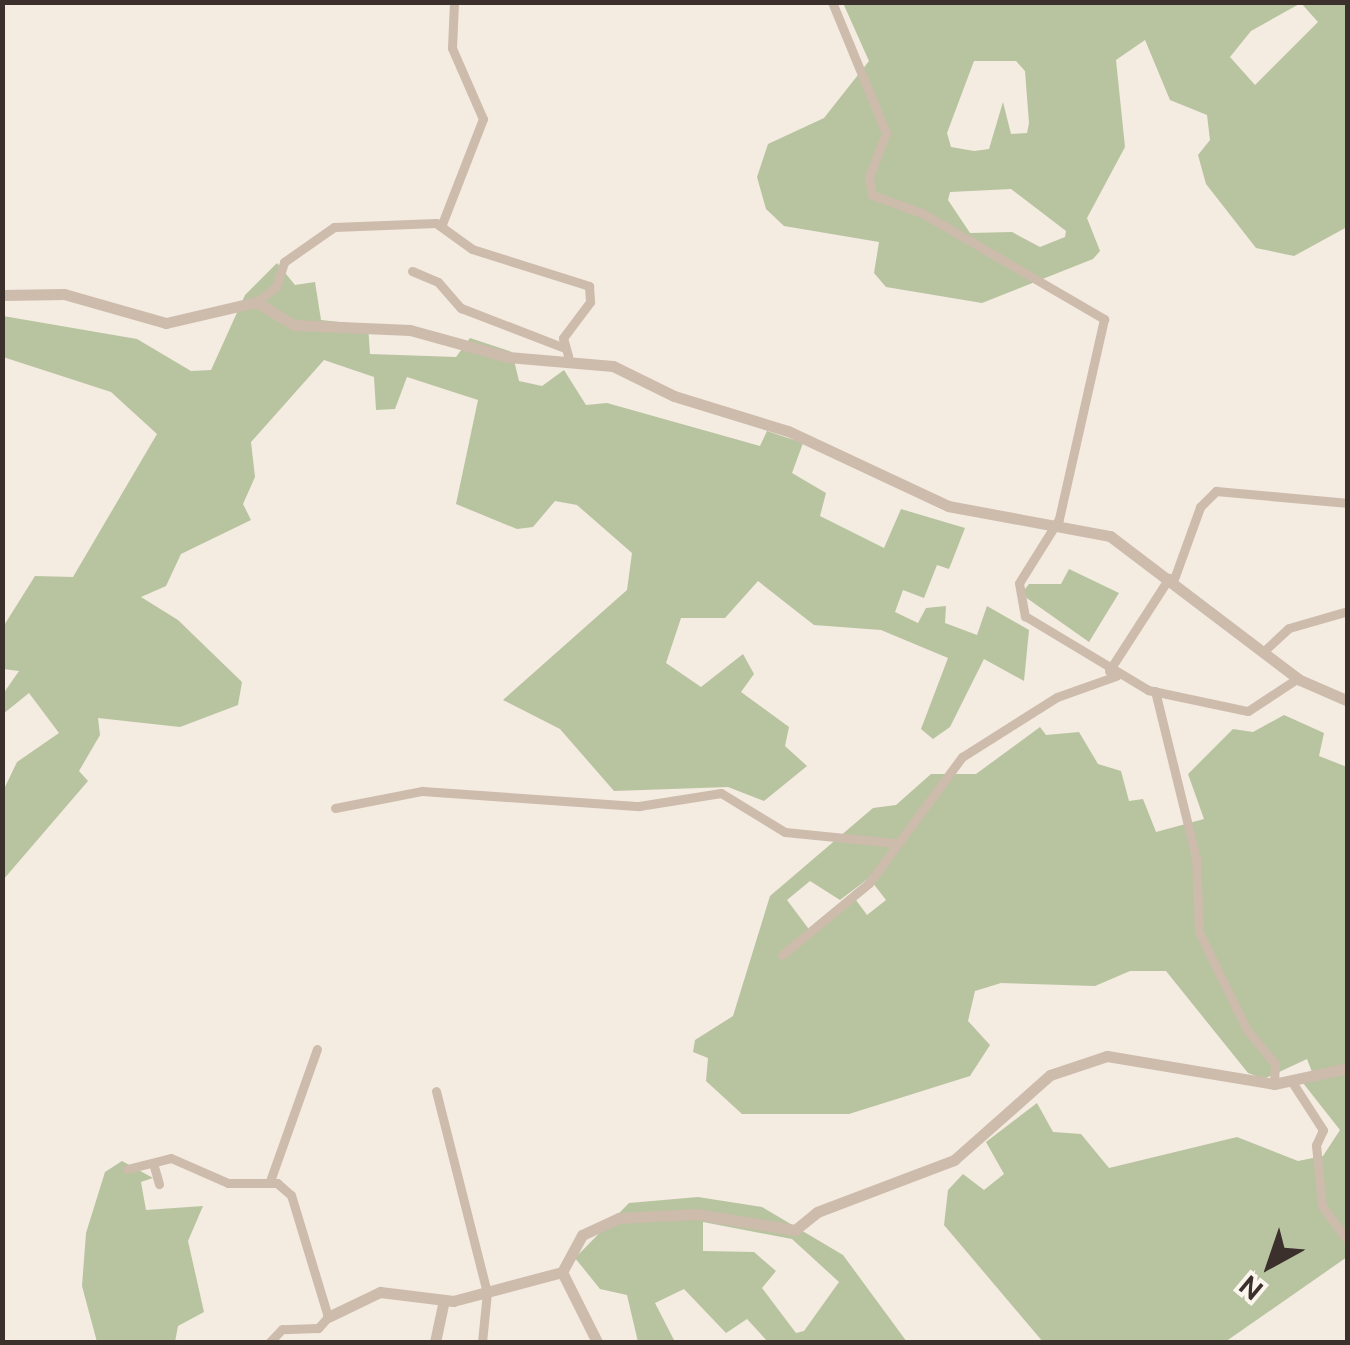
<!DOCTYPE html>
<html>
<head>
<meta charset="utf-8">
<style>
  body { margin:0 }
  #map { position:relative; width:1350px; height:1345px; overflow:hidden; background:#f4ebe1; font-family:Ubuntu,sans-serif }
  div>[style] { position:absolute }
  .green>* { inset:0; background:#b8c4a0 }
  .minor>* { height:9px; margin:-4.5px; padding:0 4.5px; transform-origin:4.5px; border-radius:4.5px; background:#cdbbac }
  .tertiary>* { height:11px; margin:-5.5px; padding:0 5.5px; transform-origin:5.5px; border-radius:5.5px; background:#cdbbac }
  span { translate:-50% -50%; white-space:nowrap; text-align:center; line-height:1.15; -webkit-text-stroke:8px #fbf5ee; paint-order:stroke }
  .frame { position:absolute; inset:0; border:5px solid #3b302b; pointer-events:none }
  .north { position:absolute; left:1220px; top:1215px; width:100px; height:100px; -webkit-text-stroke:8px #fbf5ee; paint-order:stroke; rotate:220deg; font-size:28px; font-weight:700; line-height:40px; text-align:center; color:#3b302b }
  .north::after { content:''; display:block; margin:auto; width:35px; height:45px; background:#3b302b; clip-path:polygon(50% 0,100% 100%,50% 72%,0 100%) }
</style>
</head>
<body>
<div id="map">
  <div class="green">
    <div style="clip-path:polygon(evenodd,843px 3px,1347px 3px,1347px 227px,1294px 256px,1256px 248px,1206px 184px,1198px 155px,1210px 140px,1207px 115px,1170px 100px,1145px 40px,1116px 60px,1125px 147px,1087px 218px,1100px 251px,1093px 259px,982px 303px,886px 287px,874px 273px,879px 242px,784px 226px,766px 209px,757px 177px,768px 144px,824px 118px,869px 61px,843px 3px,1301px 3px,1318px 22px,1255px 85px,1230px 57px,1251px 31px,1301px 3px,843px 3px,974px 61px,1016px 61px,1025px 71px,1029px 123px,1027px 133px,1011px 134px,1003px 102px,989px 149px,974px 151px,951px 147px,947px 133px,974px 61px,843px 3px,1011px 189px,1066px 231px,1065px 237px,1040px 247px,1012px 232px,970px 233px,948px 200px,950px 192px,1011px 189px)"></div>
    <div style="clip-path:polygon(277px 263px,295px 285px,315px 282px,321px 320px,368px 325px,370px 354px,456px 357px,470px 338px,512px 352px,519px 381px,542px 386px,564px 370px,586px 405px,607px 403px,760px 446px,767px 431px,803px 443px,792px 473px,826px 493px,820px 516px,884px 548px,901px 509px,965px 528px,949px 569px,937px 565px,924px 598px,903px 590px,895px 612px,918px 623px,926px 608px,946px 606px,945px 623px,977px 635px,987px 606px,1029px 630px,1024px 681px,984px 659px,950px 727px,933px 739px,921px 729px,948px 658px,881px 630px,814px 625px,758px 581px,725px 618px,681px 618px,666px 663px,701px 687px,743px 654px,754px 674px,741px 692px,789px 727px,785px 746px,807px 766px,764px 801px,728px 787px,614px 791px,560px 729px,503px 700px,627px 590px,632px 553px,577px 505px,555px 501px,533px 527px,517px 529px,456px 504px,478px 400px,407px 377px,395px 409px,376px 410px,374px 377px,324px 360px,251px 442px,255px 477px,243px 504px,251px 520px,181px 554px,166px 586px,141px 597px,178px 620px,242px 682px,238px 705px,180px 727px,98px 718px,100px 735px,79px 771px,88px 781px,3px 880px,5px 787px,17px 762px,59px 733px,29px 693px,3px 714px,3px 694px,19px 671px,3px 669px,3px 627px,35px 576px,73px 577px,157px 434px,111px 392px,3px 357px,3px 316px,137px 339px,191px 371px,211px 370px,245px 295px)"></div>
    <div style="clip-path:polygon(1069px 569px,1119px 593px,1089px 642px,1021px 594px,1029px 584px,1061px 584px)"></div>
    <div style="clip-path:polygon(evenodd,1284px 715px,1324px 733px,1319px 756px,1347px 767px,1347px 1257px,1225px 1342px,1043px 1342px,944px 1225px,948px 1190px,963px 1174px,984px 1190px,1004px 1174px,986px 1142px,1037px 1103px,1053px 1132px,1081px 1134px,1109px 1168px,1237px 1137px,1298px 1161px,1323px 1156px,1340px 1130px,1303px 1083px,1315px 1080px,1307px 1059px,1264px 1079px,1248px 1073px,1166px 971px,1130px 971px,1095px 986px,1001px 983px,975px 991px,968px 1021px,990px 1045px,970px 1076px,849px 1114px,742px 1114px,706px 1081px,708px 1058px,693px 1052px,695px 1040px,733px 1016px,770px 896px,873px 808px,896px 805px,931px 774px,976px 774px,1040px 727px,1046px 735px,1079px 732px,1098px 764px,1121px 771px,1129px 801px,1143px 799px,1156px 832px,1204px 819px,1188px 774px,1233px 729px,1253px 732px,1284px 715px,869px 878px,886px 900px,867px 915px,856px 900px,811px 932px,787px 900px,810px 881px,840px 900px,869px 878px)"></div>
    <div style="clip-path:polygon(122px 1161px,153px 1178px,141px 1182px,146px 1210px,203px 1206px,188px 1241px,204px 1312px,178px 1326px,175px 1342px,97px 1342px,82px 1286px,86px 1233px,105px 1172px)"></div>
    <div style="clip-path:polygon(evenodd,698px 1197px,762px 1207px,843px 1255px,907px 1342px,768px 1342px,747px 1319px,726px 1333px,684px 1289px,655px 1303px,675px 1342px,638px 1342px,627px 1295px,600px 1289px,575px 1258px,629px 1203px,698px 1197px,703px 1222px,792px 1239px,839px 1282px,804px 1331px,796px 1333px,762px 1288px,776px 1271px,754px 1252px,703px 1251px,703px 1222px)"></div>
  </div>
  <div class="minor">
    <div style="left:832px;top:2px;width:142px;rotate:67.6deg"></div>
    <div style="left:886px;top:133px;width:47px;rotate:111.1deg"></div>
    <div style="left:869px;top:177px;width:18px;rotate:81deg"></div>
    <div style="left:872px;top:195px;width:53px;rotate:19.8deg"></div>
    <div style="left:922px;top:213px;width:211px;rotate:30.2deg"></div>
    <div style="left:1104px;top:319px;width:205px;rotate:102.7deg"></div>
    <div style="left:1059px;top:519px;width:75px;rotate:122deg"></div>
    <div style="left:1019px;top:583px;width:34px;rotate:80deg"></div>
    <div style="left:1025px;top:616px;width:144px;rotate:31deg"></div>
    <div style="left:1148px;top:690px;width:102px;rotate:11.9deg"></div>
    <div style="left:1248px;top:711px;width:60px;rotate:-33.4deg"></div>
    <div style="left:442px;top:224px;width:113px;rotate:-68.7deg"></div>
    <div style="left:483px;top:119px;width:77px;rotate:-113.6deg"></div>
    <div style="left:452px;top:48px;width:46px;rotate:-87.5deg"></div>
    <div style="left:412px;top:271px;width:28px;rotate:23deg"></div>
    <div style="left:438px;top:282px;width:35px;rotate:49deg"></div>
    <div style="left:461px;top:308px;width:108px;rotate:21.1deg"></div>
    <div style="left:256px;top:302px;width:25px;rotate:-37deg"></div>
    <div style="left:276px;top:287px;width:26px;rotate:-72deg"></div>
    <div style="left:284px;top:262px;width:61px;rotate:-35deg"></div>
    <div style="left:334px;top:227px;width:102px;rotate:-2.2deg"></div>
    <div style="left:436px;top:223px;width:44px;rotate:35.8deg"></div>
    <div style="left:472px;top:249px;width:123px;rotate:17.5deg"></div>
    <div style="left:589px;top:286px;width:16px;rotate:86deg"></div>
    <div style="left:590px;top:302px;width:45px;rotate:126.9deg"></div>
    <div style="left:563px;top:338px;width:19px;rotate:74deg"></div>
    <div style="left:1174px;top:579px;width:77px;rotate:-70.1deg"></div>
    <div style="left:1200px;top:507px;width:23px;rotate:-45deg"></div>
    <div style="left:1216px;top:491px;width:133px;rotate:5.2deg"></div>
    <div style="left:1263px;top:652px;width:35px;rotate:-43deg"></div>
    <div style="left:1289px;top:628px;width:61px;rotate:-16.1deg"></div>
    <div style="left:1109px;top:671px;width:111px;rotate:-57.2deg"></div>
    <div style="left:1155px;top:691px;width:172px;rotate:76.2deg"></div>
    <div style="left:1196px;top:858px;width:74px;rotate:87.7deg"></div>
    <div style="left:1199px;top:932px;width:109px;rotate:63.9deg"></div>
    <div style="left:1247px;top:1030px;width:44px;rotate:50.5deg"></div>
    <div style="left:1275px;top:1064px;width:20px;rotate:93deg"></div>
    <div style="left:335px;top:808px;width:89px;rotate:-11.1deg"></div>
    <div style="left:422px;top:791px;width:218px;rotate:4deg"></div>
    <div style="left:639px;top:806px;width:83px;rotate:-9deg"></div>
    <div style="left:721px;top:793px;width:75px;rotate:31.4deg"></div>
    <div style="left:785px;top:832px;width:112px;rotate:5.7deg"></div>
    <div style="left:782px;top:955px;width:113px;rotate:-39.6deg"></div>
    <div style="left:869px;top:883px;width:157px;rotate:-53.6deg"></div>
    <div style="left:962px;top:757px;width:112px;rotate:-32.3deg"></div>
    <div style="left:1057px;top:697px;width:63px;rotate:-19.6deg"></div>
    <div style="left:1292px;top:1082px;width:57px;rotate:57.1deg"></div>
    <div style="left:1323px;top:1130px;width:17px;rotate:115deg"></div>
    <div style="left:1316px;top:1145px;width:61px;rotate:84.4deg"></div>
    <div style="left:1322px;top:1206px;width:44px;rotate:53.4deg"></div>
    <div style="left:436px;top:1091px;width:207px;rotate:75.8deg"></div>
    <div style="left:487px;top:1292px;width:50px;rotate:95.7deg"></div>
    <div style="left:153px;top:1163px;width:22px;rotate:74deg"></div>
    <div style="left:127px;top:1169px;width:45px;rotate:-14deg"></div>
    <div style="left:171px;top:1158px;width:62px;rotate:23.7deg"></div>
    <div style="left:228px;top:1183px;width:49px"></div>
    <div style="left:277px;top:1183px;width:18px;rotate:41deg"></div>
    <div style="left:291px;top:1195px;width:127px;rotate:73.1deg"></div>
    <div style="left:328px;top:1317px;width:15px;rotate:132deg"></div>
    <div style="left:318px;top:1328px;width:36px;rotate:178deg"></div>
    <div style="left:282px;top:1329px;width:18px;rotate:133deg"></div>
    <div style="left:270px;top:1181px;width:140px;rotate:-70.4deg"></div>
  </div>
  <div class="tertiary">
    <div style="left:2px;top:295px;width:62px;rotate:-0.9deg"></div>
    <div style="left:64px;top:294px;width:106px;rotate:15.9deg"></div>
    <div style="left:166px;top:323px;width:92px;rotate:-13.1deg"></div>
    <div style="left:256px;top:302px;width:44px;rotate:31.2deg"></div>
    <div style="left:294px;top:325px;width:116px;rotate:2.5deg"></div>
    <div style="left:410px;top:330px;width:102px;rotate:15.4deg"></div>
    <div style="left:508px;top:357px;width:105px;rotate:4.9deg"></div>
    <div style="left:613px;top:366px;width:68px;rotate:26.2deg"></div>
    <div style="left:674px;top:396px;width:119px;rotate:17.1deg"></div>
    <div style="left:788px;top:431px;width:177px;rotate:25.1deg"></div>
    <div style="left:948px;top:506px;width:165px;rotate:10.5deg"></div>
    <div style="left:1110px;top:536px;width:238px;rotate:37.2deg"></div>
    <div style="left:1300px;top:680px;width:52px;rotate:23.6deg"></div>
    <div style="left:562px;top:1272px;width:42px;rotate:-61.6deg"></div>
    <div style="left:582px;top:1235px;width:41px;rotate:-24.7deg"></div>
    <div style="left:619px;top:1218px;width:77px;rotate:-3deg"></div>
    <div style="left:696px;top:1214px;width:100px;rotate:9.2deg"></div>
    <div style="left:795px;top:1230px;width:28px;rotate:-39deg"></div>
    <div style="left:817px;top:1212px;width:147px;rotate:-20.8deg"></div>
    <div style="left:954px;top:1160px;width:128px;rotate:-41.5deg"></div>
    <div style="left:1050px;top:1075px;width:60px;rotate:-18.4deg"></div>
    <div style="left:1107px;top:1056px;width:169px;rotate:9.5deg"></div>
    <div style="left:1274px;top:1084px;width:76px;rotate:-12.2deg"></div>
    <div style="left:328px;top:1317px;width:58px;rotate:-25.7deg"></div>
    <div style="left:380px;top:1292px;width:74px;rotate:7deg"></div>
    <div style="left:453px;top:1301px;width:113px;rotate:-14.9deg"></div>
    <div style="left:562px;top:1272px;width:78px;rotate:63.4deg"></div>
    <div style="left:435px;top:1342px;width:43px;rotate:-77.9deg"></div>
  </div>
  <div class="frame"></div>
  <div class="north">N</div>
</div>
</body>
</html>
